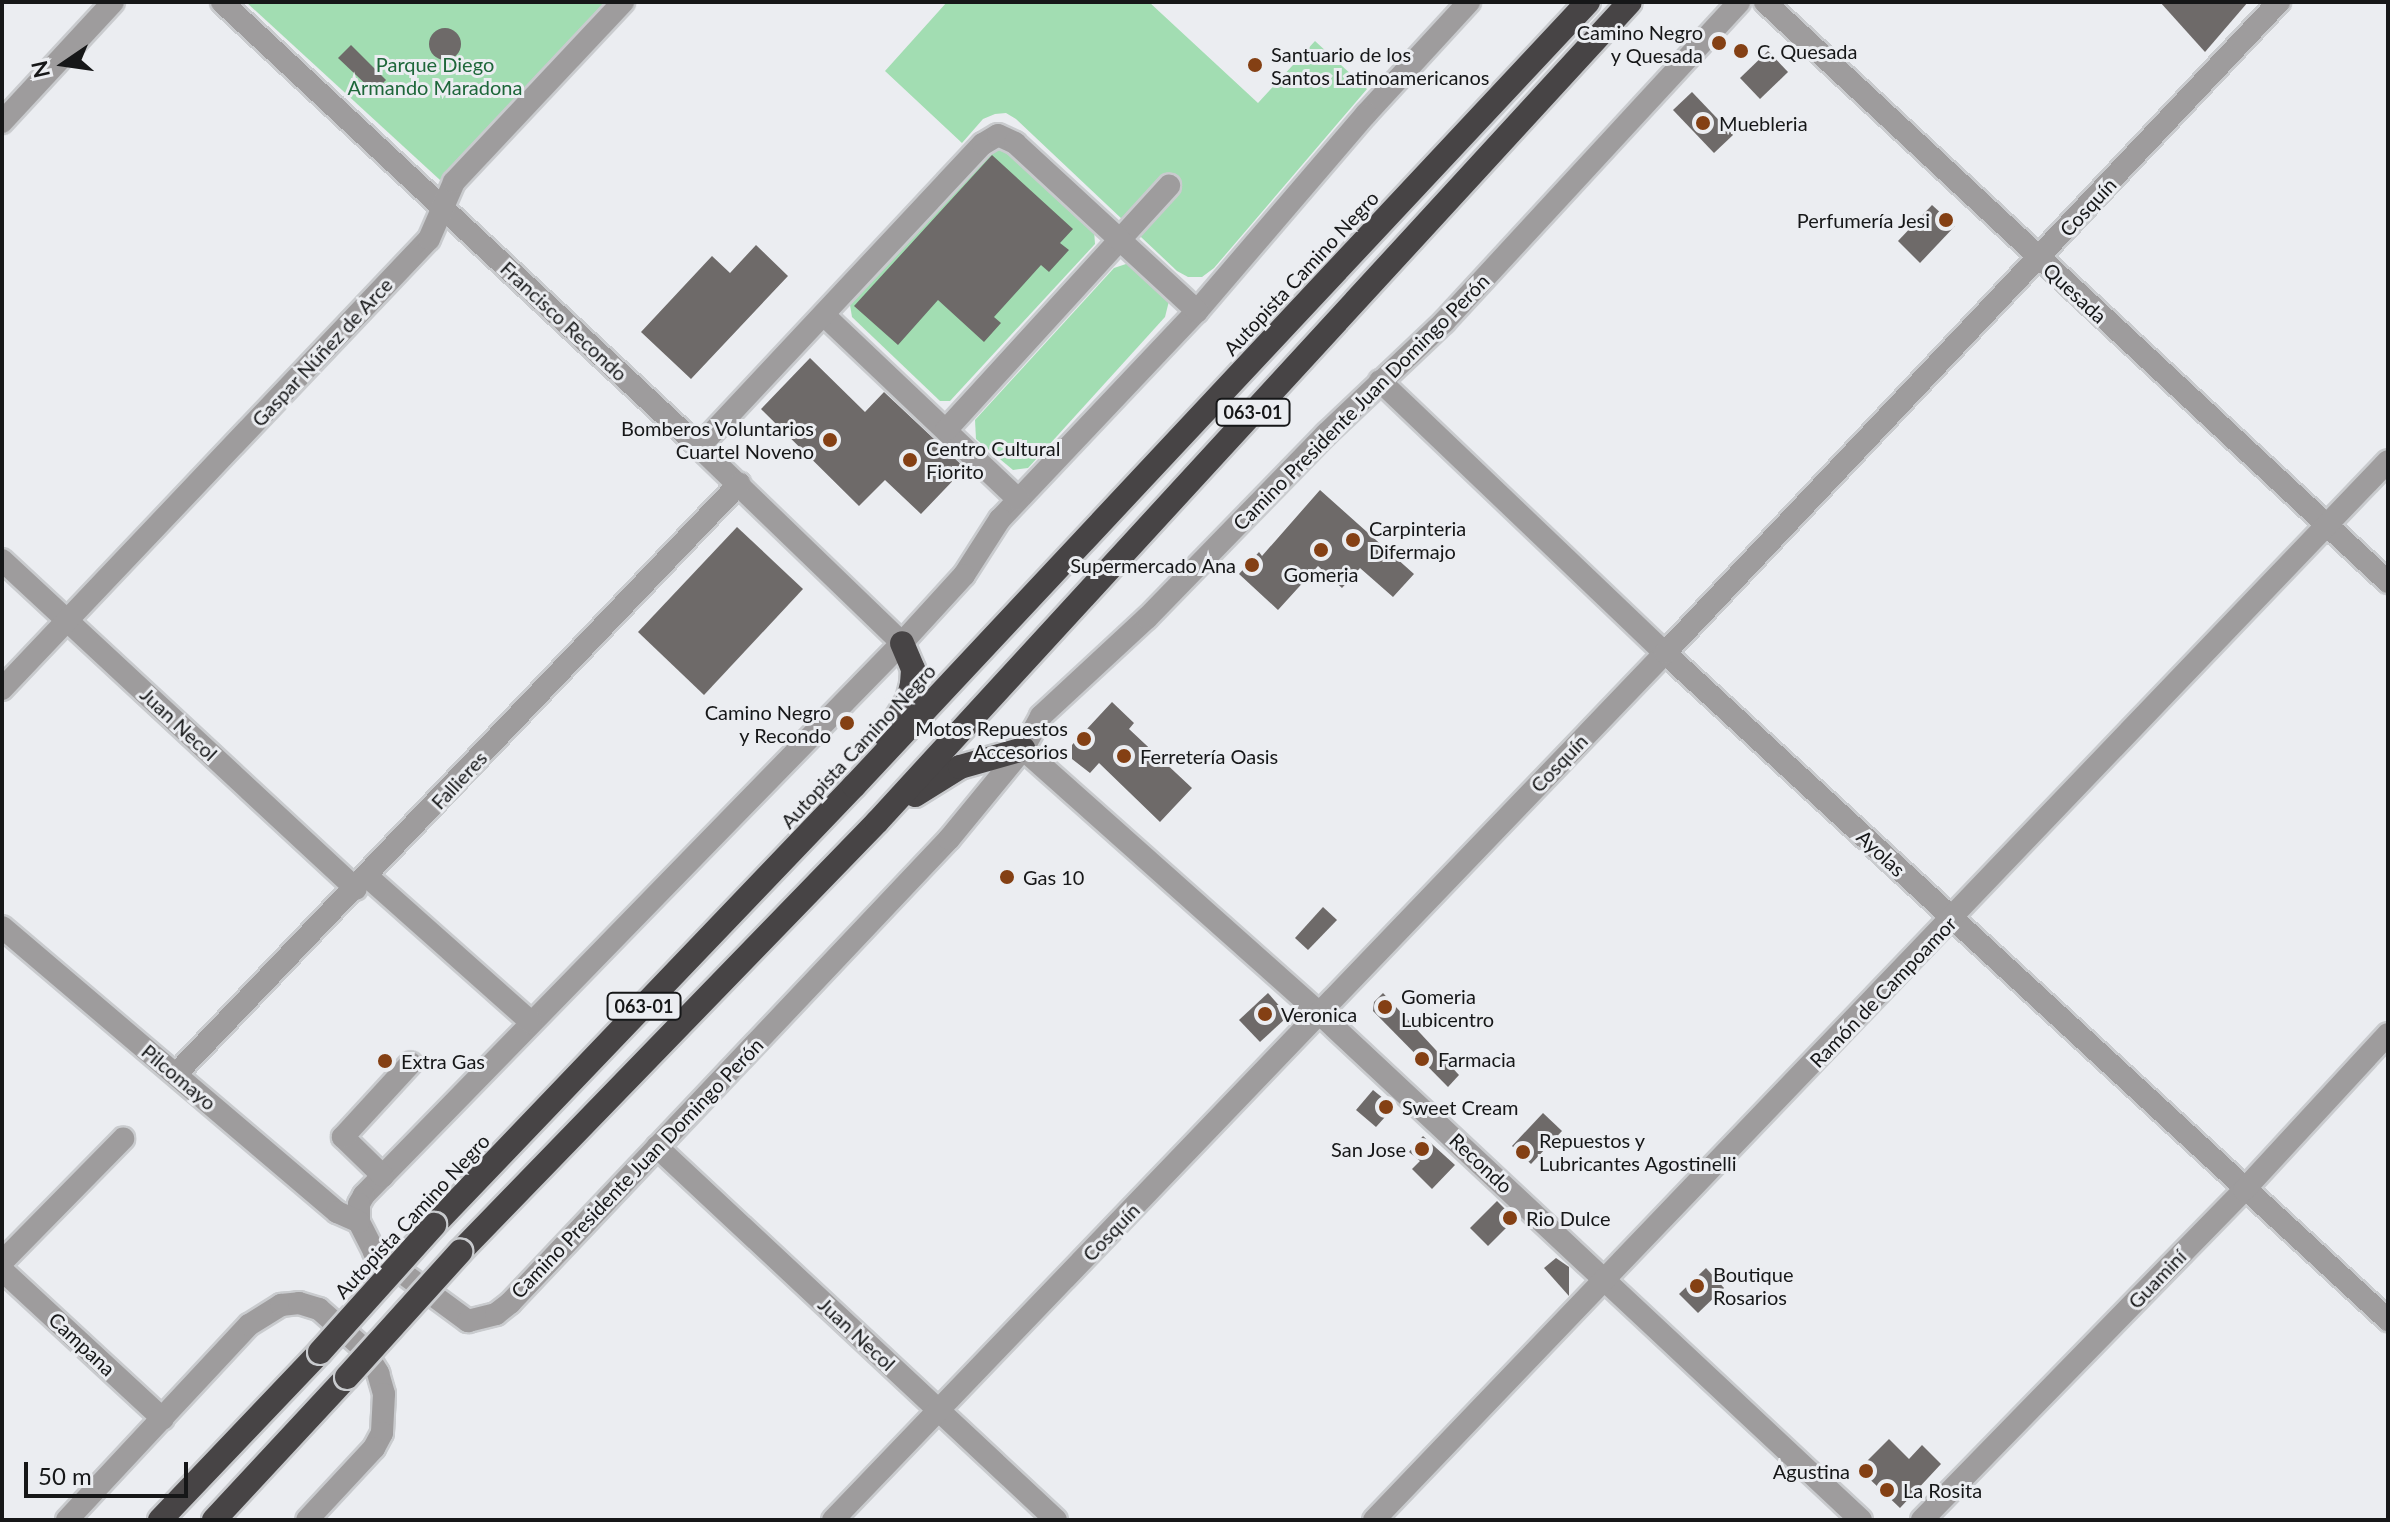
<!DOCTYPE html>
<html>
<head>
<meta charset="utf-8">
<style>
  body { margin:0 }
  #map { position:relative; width:2390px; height:1522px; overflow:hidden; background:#ebedf1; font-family:Lato,sans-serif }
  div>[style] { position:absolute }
  .green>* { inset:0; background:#a2ddb2 }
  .building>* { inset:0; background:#6e6a69 }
  .round { border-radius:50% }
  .roads { filter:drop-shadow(2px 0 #c9cbce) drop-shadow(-2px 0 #c9cbce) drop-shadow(0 2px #c9cbce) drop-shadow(0 -2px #c9cbce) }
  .minor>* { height:22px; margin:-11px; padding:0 11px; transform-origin:11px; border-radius:11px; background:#9e9c9d }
  .highway>* { height:24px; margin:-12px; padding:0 12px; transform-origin:12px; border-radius:12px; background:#474445 }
  .bridges { filter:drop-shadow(2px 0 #c9cbce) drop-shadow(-2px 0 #c9cbce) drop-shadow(0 2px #c9cbce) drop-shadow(0 -2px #c9cbce) }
  .highway-bridge>* { height:24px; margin:-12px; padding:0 12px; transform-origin:12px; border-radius:12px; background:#474445 }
  .dots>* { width:22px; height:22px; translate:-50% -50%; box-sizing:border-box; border:4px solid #ebedf1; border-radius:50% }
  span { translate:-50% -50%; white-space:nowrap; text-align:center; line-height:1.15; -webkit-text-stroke:6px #ebedf1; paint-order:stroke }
  .shield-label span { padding:2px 6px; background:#ebedf1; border:2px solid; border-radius:6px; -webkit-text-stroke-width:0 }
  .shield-label { font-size:18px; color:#161718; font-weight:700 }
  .poi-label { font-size:20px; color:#161718 }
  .right { translate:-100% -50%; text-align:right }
  .left { translate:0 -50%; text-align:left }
  .park-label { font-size:20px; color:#1e673a }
  .street-label { font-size:20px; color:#161718 }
  .frame { position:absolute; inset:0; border:4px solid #161718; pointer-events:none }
  .north { position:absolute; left:24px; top:24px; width:80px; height:80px; -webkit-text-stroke:6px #ebedf1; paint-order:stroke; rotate:257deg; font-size:22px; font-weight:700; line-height:32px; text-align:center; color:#161718 }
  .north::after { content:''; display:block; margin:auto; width:28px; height:36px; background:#161718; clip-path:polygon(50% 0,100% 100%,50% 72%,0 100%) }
  .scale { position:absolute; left:24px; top:1462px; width:164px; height:36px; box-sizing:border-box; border:4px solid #161718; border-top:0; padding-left:10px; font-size:24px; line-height:28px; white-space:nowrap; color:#161718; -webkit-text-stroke:6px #ebedf1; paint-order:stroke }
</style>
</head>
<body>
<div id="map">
  <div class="green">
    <div style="clip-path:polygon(246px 2px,605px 2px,440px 180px)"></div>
    <div style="clip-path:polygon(947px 2px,1149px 2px,1258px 103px,1315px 41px,1367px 89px,1214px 268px,1202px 277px,1188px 277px,1177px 271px,1016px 119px,1006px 113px,995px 114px,983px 119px,962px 143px,885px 71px)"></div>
    <div style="clip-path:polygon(1006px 146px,1094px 230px,1095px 244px,950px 401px,940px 401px,852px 317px,850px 305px,995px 148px)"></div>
    <div style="clip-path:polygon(1129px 263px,1169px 301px,1165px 317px,1028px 468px,1013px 470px,976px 439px,975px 420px,1114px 268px)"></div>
  </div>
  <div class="building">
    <div style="clip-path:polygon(2160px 2px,2248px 2px,2205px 52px)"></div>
    <div class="round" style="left:429px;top:28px;width:32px;height:32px"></div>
    <div style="clip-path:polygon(351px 45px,386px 80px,374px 92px,338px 58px)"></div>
    <div style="clip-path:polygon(1768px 51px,1788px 72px,1760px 99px,1740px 78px)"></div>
    <div style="clip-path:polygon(1692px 92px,1733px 135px,1714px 153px,1673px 110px)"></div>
    <div style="clip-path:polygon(992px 155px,1073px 229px,1060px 243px,1069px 250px,1049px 272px,1041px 265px,994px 317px,1001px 323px,984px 342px,938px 300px,898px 345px,854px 306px)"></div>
    <div style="clip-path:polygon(1932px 205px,1955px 226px,1920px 263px,1898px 241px)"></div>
    <div style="clip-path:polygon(756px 245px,788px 276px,691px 379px,641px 332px,712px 256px,730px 273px)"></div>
    <div style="clip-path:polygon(810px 358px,865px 412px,884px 392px,965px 468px,921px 514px,885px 480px,859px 506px,761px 409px)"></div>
    <div style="clip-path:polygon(1320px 490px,1414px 574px,1393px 597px,1360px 568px,1342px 588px,1318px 566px,1278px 610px,1239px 574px,1259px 552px,1262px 556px)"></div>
    <div style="clip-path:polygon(737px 527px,803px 589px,704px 695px,638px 632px)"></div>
    <div style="clip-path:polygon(1112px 702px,1134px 723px,1129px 729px,1192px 788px,1160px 822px,1099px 763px,1090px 773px,1072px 759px,1072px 745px)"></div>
    <div style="clip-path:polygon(1323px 907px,1337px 920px,1308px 950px,1295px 938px)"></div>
    <div style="clip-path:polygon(1268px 993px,1282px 1009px,1285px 1019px,1260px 1042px,1239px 1020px)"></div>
    <div style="clip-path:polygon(1383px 993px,1459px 1075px,1448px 1087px,1373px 1011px,1374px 1002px)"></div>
    <div style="clip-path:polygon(1373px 1090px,1394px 1107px,1376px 1127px,1356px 1110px)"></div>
    <div style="clip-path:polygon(1543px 1113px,1562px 1131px,1531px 1164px,1512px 1146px)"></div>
    <div style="clip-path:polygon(1423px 1136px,1455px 1165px,1432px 1189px,1412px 1169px,1420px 1161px,1409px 1152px)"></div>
    <div style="clip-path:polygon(1497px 1201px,1515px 1219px,1488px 1246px,1470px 1228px)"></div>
    <div style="clip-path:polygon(1556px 1258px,1569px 1267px,1569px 1296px,1544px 1268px)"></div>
    <div style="clip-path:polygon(1706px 1268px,1724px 1288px,1698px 1313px,1679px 1294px)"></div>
    <div style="clip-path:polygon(1889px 1439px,1909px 1459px,1922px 1445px,1941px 1464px,1900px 1508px,1859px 1469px)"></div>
  </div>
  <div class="roads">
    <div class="minor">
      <div style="left:222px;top:2px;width:652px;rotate:43.01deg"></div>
      <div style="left:699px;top:447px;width:282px;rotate:44deg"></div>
      <div style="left:1469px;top:2px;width:152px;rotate:132.6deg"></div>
      <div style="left:1366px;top:114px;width:260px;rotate:130.6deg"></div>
      <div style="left:1197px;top:311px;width:286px;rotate:133.4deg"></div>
      <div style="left:1000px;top:519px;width:67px;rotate:122.7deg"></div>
      <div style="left:964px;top:575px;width:92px;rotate:132.4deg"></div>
      <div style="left:902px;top:643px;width:771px;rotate:134.26deg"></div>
      <div style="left:364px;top:1195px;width:10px;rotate:119deg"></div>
      <div style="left:359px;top:1204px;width:18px;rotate:90deg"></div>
      <div style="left:359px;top:1222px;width:34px;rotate:63deg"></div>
      <div style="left:374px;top:1252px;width:117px;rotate:36.3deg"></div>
      <div style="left:468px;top:1321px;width:29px;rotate:-14deg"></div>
      <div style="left:496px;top:1314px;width:18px;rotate:-38deg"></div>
      <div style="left:510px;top:1303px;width:639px;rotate:-46.59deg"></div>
      <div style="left:949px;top:839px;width:117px;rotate:-50.6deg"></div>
      <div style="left:1023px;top:749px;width:38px;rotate:-61deg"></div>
      <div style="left:1041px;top:716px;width:144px;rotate:-42.8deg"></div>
      <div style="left:1147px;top:618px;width:257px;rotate:-45.8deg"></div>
      <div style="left:1326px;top:434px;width:163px;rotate:-43.5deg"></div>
      <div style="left:1444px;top:322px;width:435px;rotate:-47.3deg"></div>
      <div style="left:1765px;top:2px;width:851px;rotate:42.95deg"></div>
      <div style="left:2px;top:122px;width:163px;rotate:-47.2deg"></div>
      <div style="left:825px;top:316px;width:266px;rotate:43.5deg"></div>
      <div style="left:1380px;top:381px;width:394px;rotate:43.7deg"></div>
      <div style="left:1665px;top:653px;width:984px;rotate:42.69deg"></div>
      <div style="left:946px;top:430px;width:331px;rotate:-47.6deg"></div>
      <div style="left:699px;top:447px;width:415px;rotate:-46.9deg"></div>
      <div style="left:983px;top:144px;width:17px;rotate:-31deg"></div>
      <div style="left:998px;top:135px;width:19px;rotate:25deg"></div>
      <div style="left:1015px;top:143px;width:248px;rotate:42.7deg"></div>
      <div style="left:2px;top:560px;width:483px;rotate:42.9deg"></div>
      <div style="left:2px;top:689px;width:620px;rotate:-46.5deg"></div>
      <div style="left:429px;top:239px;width:62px;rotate:-66.3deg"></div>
      <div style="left:454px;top:182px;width:247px;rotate:-46.8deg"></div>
      <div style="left:1023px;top:749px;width:397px;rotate:41.7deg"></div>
      <div style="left:1319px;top:1013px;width:742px;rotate:43.09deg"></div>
      <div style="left:368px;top:877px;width:218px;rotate:41.7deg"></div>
      <div style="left:2px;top:927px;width:440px;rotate:40.4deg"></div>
      <div style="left:337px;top:1212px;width:24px;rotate:24deg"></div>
      <div style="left:176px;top:1074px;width:816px;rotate:-46.34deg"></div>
      <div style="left:657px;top:1147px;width:546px;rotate:43.07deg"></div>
      <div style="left:383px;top:1176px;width:56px;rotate:-135.7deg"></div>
      <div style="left:343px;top:1137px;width:100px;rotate:-47.4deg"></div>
      <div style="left:2px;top:1262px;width:173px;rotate:-45.5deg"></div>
      <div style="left:2px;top:1270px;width:219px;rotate:42.8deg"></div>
      <div style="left:67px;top:1520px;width:267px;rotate:-47deg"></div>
      <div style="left:249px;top:1325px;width:38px;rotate:-32deg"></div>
      <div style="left:281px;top:1305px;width:18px;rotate:-6deg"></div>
      <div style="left:299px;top:1303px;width:21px;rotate:17deg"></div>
      <div style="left:319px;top:1309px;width:57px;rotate:41.5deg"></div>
      <div style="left:362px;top:1347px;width:31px;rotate:58deg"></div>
      <div style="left:378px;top:1373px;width:22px;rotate:74deg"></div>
      <div style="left:384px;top:1394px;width:39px;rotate:93deg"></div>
      <div style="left:382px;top:1433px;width:17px;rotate:118deg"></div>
      <div style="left:374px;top:1448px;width:98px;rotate:132.9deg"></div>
      <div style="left:833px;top:1520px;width:1202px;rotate:-46.18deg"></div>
      <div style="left:1665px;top:653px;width:895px;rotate:-46.68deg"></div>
      <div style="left:1374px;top:1520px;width:1466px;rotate:-46.24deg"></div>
      <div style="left:1922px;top:1520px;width:461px;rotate:-45.7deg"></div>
      <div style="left:2244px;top:1190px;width:212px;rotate:-47.3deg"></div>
    </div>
    <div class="highway">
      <div style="left:886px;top:736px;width:42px;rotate:-58.6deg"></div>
      <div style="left:908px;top:700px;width:16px;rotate:-76deg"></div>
      <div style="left:912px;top:684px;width:15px;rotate:-86deg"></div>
      <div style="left:913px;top:669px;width:28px;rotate:-113deg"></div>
      <div style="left:915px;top:795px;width:53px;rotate:-31.9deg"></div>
      <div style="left:960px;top:767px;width:66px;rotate:-15.9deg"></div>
      <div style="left:434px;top:1225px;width:608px;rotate:-46.27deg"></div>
      <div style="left:854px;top:786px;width:1074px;rotate:-46.89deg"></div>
      <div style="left:460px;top:1252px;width:599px;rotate:-45.88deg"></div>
      <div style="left:877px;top:822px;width:1113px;rotate:-47.44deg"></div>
      <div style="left:160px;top:1520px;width:232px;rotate:-46.4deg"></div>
      <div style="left:214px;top:1520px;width:195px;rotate:-47.1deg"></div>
    </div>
  </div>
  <div class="bridges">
    <div class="highway-bridge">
      <div style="left:320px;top:1352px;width:171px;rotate:-48.1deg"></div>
      <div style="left:347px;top:1377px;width:169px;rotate:-47.9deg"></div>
    </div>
  </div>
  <div class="dots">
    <div style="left:1719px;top:43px;background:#844014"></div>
    <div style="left:1741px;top:51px;background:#844014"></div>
    <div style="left:1255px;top:65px;background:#844014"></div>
    <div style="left:1703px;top:123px;background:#844014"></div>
    <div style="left:1946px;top:220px;background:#844014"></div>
    <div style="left:830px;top:440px;background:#844014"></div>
    <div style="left:910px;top:460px;background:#844014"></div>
    <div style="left:1353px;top:540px;background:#844014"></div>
    <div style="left:1321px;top:550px;background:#844014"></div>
    <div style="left:1252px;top:565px;background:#844014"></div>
    <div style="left:847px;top:723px;background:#844014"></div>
    <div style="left:1084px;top:739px;background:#844014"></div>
    <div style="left:1124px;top:756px;background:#844014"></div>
    <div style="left:1007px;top:877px;background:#844014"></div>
    <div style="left:1385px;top:1007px;background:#844014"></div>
    <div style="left:1265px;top:1014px;background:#844014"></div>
    <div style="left:1422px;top:1059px;background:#844014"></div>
    <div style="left:385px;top:1061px;background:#844014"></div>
    <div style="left:1386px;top:1107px;background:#844014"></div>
    <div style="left:1422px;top:1149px;background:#844014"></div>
    <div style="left:1523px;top:1152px;background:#844014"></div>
    <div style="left:1510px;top:1218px;background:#844014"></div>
    <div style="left:1697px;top:1286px;background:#844014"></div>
    <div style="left:1866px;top:1471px;background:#844014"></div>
    <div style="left:1887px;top:1490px;background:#844014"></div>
  </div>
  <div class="shield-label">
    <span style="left:1253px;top:412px">063-01</span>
    <span style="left:644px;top:1006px">063-01</span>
  </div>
  <div class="poi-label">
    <span class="right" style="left:1703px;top:44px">Camino Negro<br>y Quesada</span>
    <span class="left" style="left:1757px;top:51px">C. Quesada</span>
    <span class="left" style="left:1271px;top:66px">Santuario de los<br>Santos Latinoamericanos</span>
    <span class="left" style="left:1719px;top:123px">Muebleria</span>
    <span class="right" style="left:1930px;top:220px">Perfumería Jesi</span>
    <span class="right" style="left:814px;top:440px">Bomberos Voluntarios<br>Cuartel Noveno</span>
    <span class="left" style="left:926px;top:460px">Centro Cultural<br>Fiorito</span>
    <span class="left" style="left:1369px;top:540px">Carpinteria<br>Difermajo</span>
    <span class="right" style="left:1236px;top:565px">Supermercado Ana</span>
    <span style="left:1321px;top:574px">Gomeria</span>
    <span class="right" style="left:831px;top:724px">Camino Negro<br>y Recondo</span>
    <span class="right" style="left:1068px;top:740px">Motos Repuestos<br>Accesorios</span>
    <span class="left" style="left:1140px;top:756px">Ferretería Oasis</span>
    <span class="left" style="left:1023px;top:877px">Gas 10</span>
    <span class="left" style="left:1401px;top:1008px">Gomeria<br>Lubicentro</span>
    <span class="left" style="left:1281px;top:1014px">Veronica</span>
    <span class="left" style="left:1438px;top:1059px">Farmacia</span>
    <span class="left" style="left:401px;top:1061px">Extra Gas</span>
    <span class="left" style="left:1402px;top:1107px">Sweet Cream</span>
    <span class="left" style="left:1539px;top:1152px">Repuestos y<br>Lubricantes Agostinelli</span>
    <span class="right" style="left:1406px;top:1149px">San Jose</span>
    <span class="left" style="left:1526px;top:1218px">Rio Dulce</span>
    <span class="left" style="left:1713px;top:1286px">Boutique<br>Rosarios</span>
    <span class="right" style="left:1850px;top:1471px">Agustina</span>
    <span class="left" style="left:1903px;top:1490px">La Rosita</span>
  </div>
  <div class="park-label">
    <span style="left:435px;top:76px">Parque Diego<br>Armando Maradona</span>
  </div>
  <div class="street-label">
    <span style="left:2088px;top:207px;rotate:-47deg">Cosquín</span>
    <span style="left:1301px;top:273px;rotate:-47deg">Autopista Camino Negro</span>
    <span style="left:2075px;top:293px;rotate:43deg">Quesada</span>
    <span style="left:564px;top:321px;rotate:43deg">Francisco Recondo</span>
    <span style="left:322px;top:352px;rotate:-47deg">Gaspar Núñez de Arce</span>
    <span style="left:1361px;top:402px;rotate:-45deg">Camino Presidente Juan Domingo Perón</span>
    <span style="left:179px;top:724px;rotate:43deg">Juan Necol</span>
    <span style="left:858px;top:746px;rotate:-47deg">Autopista Camino Negro</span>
    <span style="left:1559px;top:763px;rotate:-46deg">Cosquín</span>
    <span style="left:459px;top:780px;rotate:-47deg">Fallieres</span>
    <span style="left:1881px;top:853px;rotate:43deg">Ayolas</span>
    <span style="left:1883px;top:992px;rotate:-46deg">Ramón de Campoamor</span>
    <span style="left:179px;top:1077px;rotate:40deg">Pilcomayo</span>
    <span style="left:1481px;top:1163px;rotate:43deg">Recondo</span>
    <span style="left:637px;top:1168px;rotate:-46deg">Camino Presidente Juan Domingo Perón</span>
    <span style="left:412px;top:1216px;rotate:-47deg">Autopista Camino Negro</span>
    <span style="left:1111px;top:1232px;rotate:-46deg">Cosquín</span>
    <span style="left:2157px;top:1279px;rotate:-46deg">Guaminí</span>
    <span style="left:857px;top:1334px;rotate:43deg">Juan Necol</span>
    <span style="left:82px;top:1344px;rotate:43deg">Campana</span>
  </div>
  <div class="frame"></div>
  <div class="north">N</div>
  <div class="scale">50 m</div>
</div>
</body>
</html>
